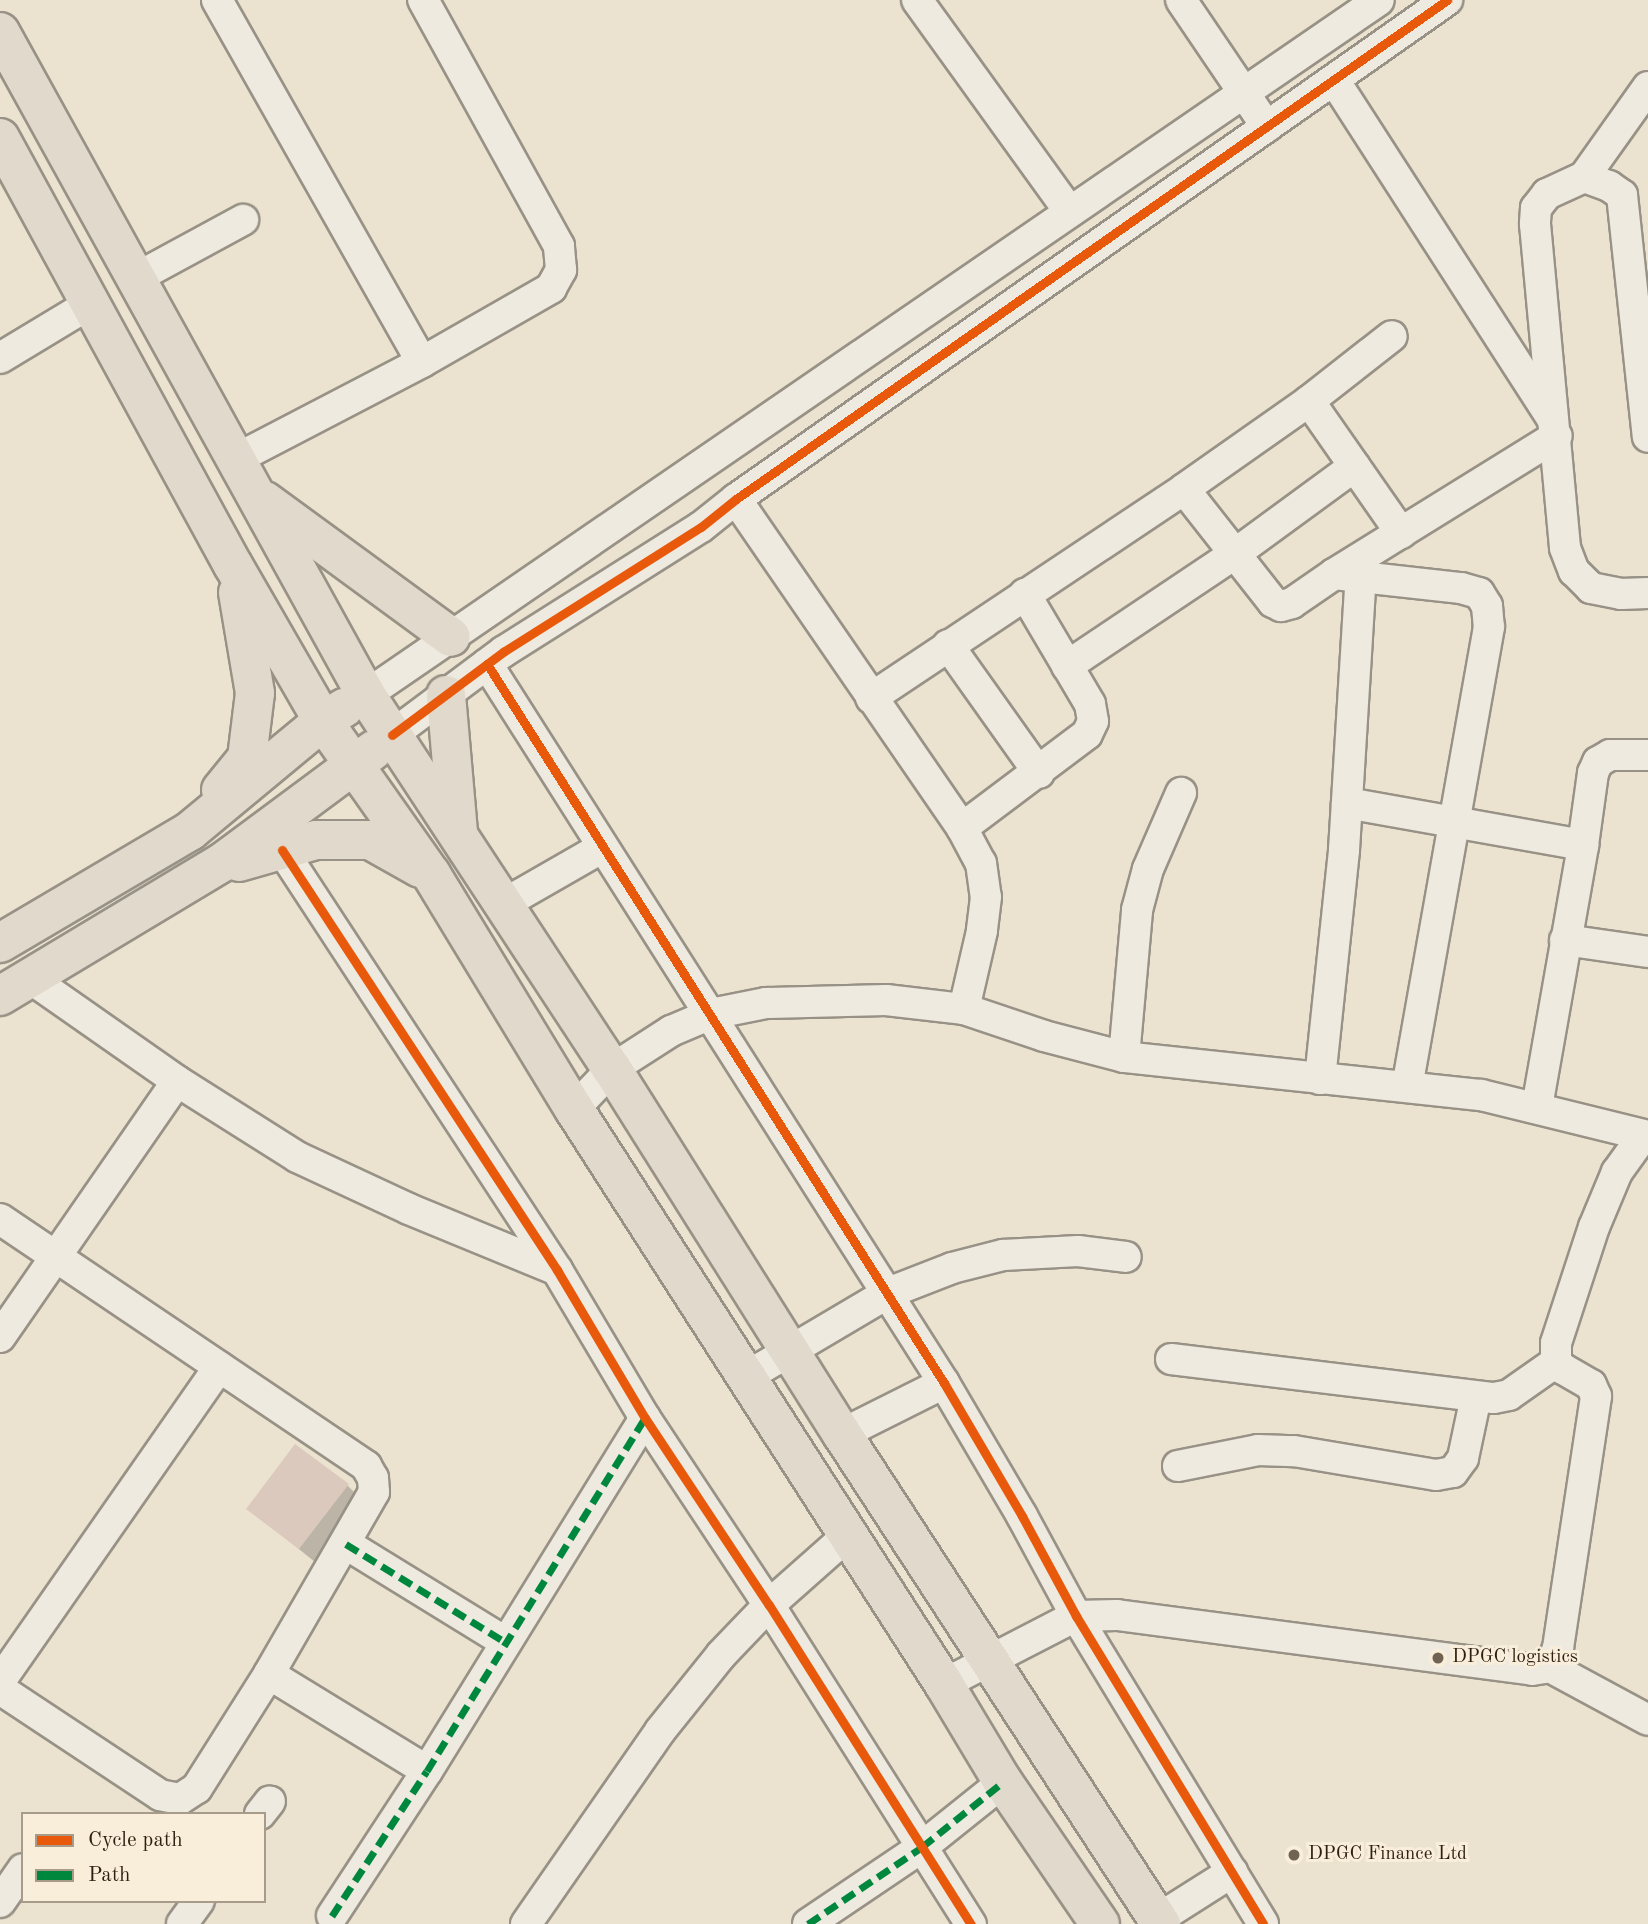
<!DOCTYPE html>
<html>
<head>
<meta charset="utf-8">
<style>
  body { margin:0 }
  #map { position:relative; width:1648px; height:1924px; overflow:hidden; background:#ebe2d0; font-family:"Old Standard TT",serif }
  div>[style] { position:absolute }
  .shadow>* { inset:0; background:#0003 }
  .building>* { inset:0; background:#dac9bc }
  .roads { filter:drop-shadow(2px 0 #989286) drop-shadow(-2px 0 #989286) drop-shadow(0 2px #989286) drop-shadow(0 -2px #989286) }
  .minor>* { height:30px; margin:-15px; padding:0 15px; transform-origin:15px; border-radius:15px; background:#eeeae0 }
  .major>* { height:38px; margin:-19px; padding:0 19px; transform-origin:19px; border-radius:19px; background:#e1d9cb }
  .quiet>* { height:7px; margin-top:-3.5px; transform-origin:0; background:repeating-linear-gradient(90deg,#00873e 0 14px,transparent 0 21px) }
  .cycleway>* { height:9px; margin:-4.5px; padding:0 4.5px; transform-origin:4.5px; border-radius:4.5px; background:#e8590c }
  .dots>* { width:19px; height:19px; translate:-50% -50%; box-sizing:border-box; border:4px solid #f9eed9; border-radius:50% }
  span { translate:-50% -50%; white-space:nowrap; text-align:center; line-height:1.15; -webkit-text-stroke:6px #f9eed9; paint-order:stroke }
  .poi-label { font-size:19px; color:#2e1f12 }
  .left { translate:0 -50%; text-align:left }
  .legend { position:absolute; left:21px; top:1812px; width:245px; height:91px; box-sizing:border-box; background:#f9eed9; border:2px solid #a89b89; margin:0; padding:9px 12px; list-style:none; font-size:21px; color:#2e1f12 }
  .legend li { display:flex; align-items:center; gap:14px; height:35px }
  .legend b { width:35px; border:2px solid #a89b89 }
</style>
</head>
<body>
<div id="map">
  <div class="shadow">
    <div style="clip-path:polygon(347px 1485px,362px 1500px,315px 1562px,249px 1509px)"></div>
  </div>
  <div class="building">
    <div style="clip-path:polygon(295px 1444px,349px 1484px,299px 1549px,246px 1509px)"></div>
  </div>
  <div class="roads">
    <div class="minor">
      <div style="left:217px;top:0;width:416px;rotate:60.5deg"></div>
      <div style="left:917px;top:0;width:261px;rotate:54.2deg"></div>
      <div style="left:1181px;top:0;width:153px;rotate:55.9deg"></div>
      <div style="left:1334px;top:80px;width:402px;rotate:57.2deg"></div>
      <div style="left:1648px;top:87px;width:110px;rotate:125.4deg"></div>
      <div style="left:1584px;top:177px;width:41px;rotate:155.3deg"></div>
      <div style="left:1547px;top:194px;width:18px;rotate:128deg"></div>
      <div style="left:1536px;top:208px;width:16px;rotate:94deg"></div>
      <div style="left:1535px;top:224px;width:325px;rotate:84.7deg"></div>
      <div style="left:1565px;top:548px;width:25px;rotate:69deg"></div>
      <div style="left:1574px;top:571px;width:24px;rotate:45deg"></div>
      <div style="left:1591px;top:588px;width:31px;rotate:11deg"></div>
      <div style="left:1621px;top:594px;width:27px;rotate:-2deg"></div>
      <div style="left:1584px;top:177px;width:27px;rotate:20deg"></div>
      <div style="left:1609px;top:186px;width:16px;rotate:35deg"></div>
      <div style="left:1622px;top:195px;width:243px;rotate:83.9deg"></div>
      <div style="left:136px;top:278px;width:122px;rotate:-28.5deg"></div>
      <div style="left:0;top:358px;width:106px;rotate:-31.1deg"></div>
      <div style="left:1309px;top:401px;width:161px;rotate:55.1deg"></div>
      <div style="left:236px;top:459px;width:210px;rotate:-27.5deg"></div>
      <div style="left:422px;top:362px;width:149px;rotate:-29.8deg"></div>
      <div style="left:551px;top:288px;width:21px;rotate:-61deg"></div>
      <div style="left:561px;top:270px;width:24px;rotate:-95deg"></div>
      <div style="left:559px;top:246px;width:281px;rotate:-118.9deg"></div>
      <div style="left:1184px;top:489px;width:144px;rotate:51.8deg"></div>
      <div style="left:1273px;top:602px;width:9px;rotate:27deg"></div>
      <div style="left:1281px;top:606px;width:11px;rotate:-15deg"></div>
      <div style="left:1292px;top:603px;width:51px;rotate:-34.6deg"></div>
      <div style="left:1334px;top:574px;width:262px;rotate:-31.8deg"></div>
      <div style="left:736px;top:499px;width:399px;rotate:55.5deg"></div>
      <div style="left:962px;top:828px;width:156px;rotate:-36.9deg"></div>
      <div style="left:1087px;top:734px;width:14px;rotate:-65deg"></div>
      <div style="left:1093px;top:721px;width:17px;rotate:-100deg"></div>
      <div style="left:1090px;top:704px;width:128px;rotate:-120.6deg"></div>
      <div style="left:1334px;top:574px;width:128px;rotate:6.3deg"></div>
      <div style="left:1461px;top:588px;width:19px;rotate:16deg"></div>
      <div style="left:1479px;top:593px;width:15px;rotate:58deg"></div>
      <div style="left:1487px;top:606px;width:21px;rotate:85deg"></div>
      <div style="left:1489px;top:627px;width:466px;rotate:100.1deg"></div>
      <div style="left:948px;top:645px;width:157px;rotate:54.6deg"></div>
      <div style="left:487px;top:664px;width:852px;rotate:57.56deg"></div>
      <div style="left:944px;top:1383px;width:154px;rotate:59.6deg"></div>
      <div style="left:1022px;top:1516px;width:114px;rotate:61.6deg"></div>
      <div style="left:1076px;top:1616px;width:360px;rotate:58.7deg"></div>
      <div style="left:1067px;top:666px;width:203px;rotate:-33.8deg"></div>
      <div style="left:1236px;top:553px;width:147px;rotate:-36.2deg"></div>
      <div style="left:366px;top:695px;width:1228px;rotate:-34.45deg"></div>
      <div style="left:871px;top:698px;width:376px;rotate:-33.7deg"></div>
      <div style="left:1184px;top:489px;width:153px;rotate:-35.1deg"></div>
      <div style="left:1309px;top:401px;width:105px;rotate:-38.1deg"></div>
      <div style="left:392px;top:735px;width:139px;rotate:-36.8deg"></div>
      <div style="left:503px;top:652px;width:234px;rotate:-32.3deg"></div>
      <div style="left:701px;top:527px;width:45px;rotate:-38.7deg"></div>
      <div style="left:736px;top:499px;width:869px;rotate:-35.06deg"></div>
      <div style="left:1347px;top:803px;width:240px;rotate:10.1deg"></div>
      <div style="left:962px;top:828px;width:40px;rotate:62deg"></div>
      <div style="left:981px;top:863px;width:34px;rotate:82deg"></div>
      <div style="left:986px;top:897px;width:34px;rotate:97deg"></div>
      <div style="left:982px;top:931px;width:80px;rotate:103deg"></div>
      <div style="left:282px;top:850px;width:502px;rotate:56.78deg"></div>
      <div style="left:557px;top:1270px;width:172px;rotate:59.3deg"></div>
      <div style="left:645px;top:1418px;width:224px;rotate:56.5deg"></div>
      <div style="left:769px;top:1605px;width:378px;rotate:57.7deg"></div>
      <div style="left:502px;top:905px;width:114px;rotate:-29.9deg"></div>
      <div style="left:1565px;top:940px;width:84px;rotate:8.2deg"></div>
      <div style="left:30px;top:978px;width:179px;rotate:35deg"></div>
      <div style="left:177px;top:1081px;width:142px;rotate:32.3deg"></div>
      <div style="left:297px;top:1157px;width:123px;rotate:24.9deg"></div>
      <div style="left:409px;top:1209px;width:160px;rotate:22.4deg"></div>
      <div style="left:1124px;top:1057px;width:148px;rotate:-84.9deg"></div>
      <div style="left:1137px;top:910px;width:42px;rotate:-75deg"></div>
      <div style="left:1148px;top:869px;width:83px;rotate:-66.5deg"></div>
      <div style="left:1320px;top:1079px;width:230px;rotate:-84deg"></div>
      <div style="left:1344px;top:850px;width:276px;rotate:-86.5deg"></div>
      <div style="left:1537px;top:1107px;width:266px;rotate:-80deg"></div>
      <div style="left:1583px;top:845px;width:73px;rotate:-82.1deg"></div>
      <div style="left:1593px;top:773px;width:12px;rotate:-66deg"></div>
      <div style="left:1598px;top:762px;width:14px;rotate:-30deg"></div>
      <div style="left:1610px;top:755px;width:38px"></div>
      <div style="left:574px;top:1109px;width:55px;rotate:-46.5deg"></div>
      <div style="left:612px;top:1069px;width:70px;rotate:-32.8deg"></div>
      <div style="left:671px;top:1031px;width:43px;rotate:-23deg"></div>
      <div style="left:711px;top:1014px;width:56px;rotate:-11.3deg"></div>
      <div style="left:766px;top:1003px;width:120px;rotate:-1.4deg"></div>
      <div style="left:886px;top:1000px;width:79px;rotate:6.6deg"></div>
      <div style="left:964px;top:1009px;width:84px;rotate:18.6deg"></div>
      <div style="left:1044px;top:1036px;width:83px;rotate:14.7deg"></div>
      <div style="left:1124px;top:1057px;width:359px;rotate:6.1deg"></div>
      <div style="left:1481px;top:1095px;width:172px;rotate:13.8deg"></div>
      <div style="left:0;top:1219px;width:442px;rotate:34deg"></div>
      <div style="left:366px;top:1466px;width:14px;rotate:60deg"></div>
      <div style="left:373px;top:1478px;width:14px;rotate:86deg"></div>
      <div style="left:374px;top:1492px;width:210px;rotate:120deg"></div>
      <div style="left:269px;top:1674px;width:135px;rotate:122.3deg"></div>
      <div style="left:197px;top:1788px;width:20px;rotate:147deg"></div>
      <div style="left:180px;top:1799px;width:20px;rotate:-169deg"></div>
      <div style="left:160px;top:1795px;width:192px;rotate:-146.5deg"></div>
      <div style="left:0;top:1337px;width:311px;rotate:-55.3deg"></div>
      <div style="left:1171px;top:1359px;width:325px;rotate:6.9deg"></div>
      <div style="left:1494px;top:1398px;width:15px;rotate:-11deg"></div>
      <div style="left:1509px;top:1395px;width:57px;rotate:-35.1deg"></div>
      <div style="left:746px;top:1377px;width:165px;rotate:-30.6deg"></div>
      <div style="left:888px;top:1293px;width:69px;rotate:-21.3deg"></div>
      <div style="left:952px;top:1268px;width:53px;rotate:-14.3deg"></div>
      <div style="left:1003px;top:1255px;width:75px;rotate:-3.1deg"></div>
      <div style="left:1078px;top:1251px;width:48px;rotate:7.1deg"></div>
      <div style="left:842px;top:1434px;width:114px;rotate:-26.6deg"></div>
      <div style="left:1178px;top:1466px;width:82px;rotate:-11.3deg"></div>
      <div style="left:1258px;top:1450px;width:36px;rotate:2deg"></div>
      <div style="left:1294px;top:1451px;width:144px;rotate:9.6deg"></div>
      <div style="left:1436px;top:1475px;width:17px;rotate:-10deg"></div>
      <div style="left:1453px;top:1472px;width:17px;rotate:-54deg"></div>
      <div style="left:1463px;top:1458px;width:62px;rotate:-78deg"></div>
      <div style="left:346px;top:1544px;width:187px;rotate:31.6deg"></div>
      <div style="left:1550px;top:1667px;width:111px;rotate:28.4deg"></div>
      <div style="left:269px;top:1674px;width:185px;rotate:31.5deg"></div>
      <div style="left:0;top:1681px;width:383px;rotate:-55.1deg"></div>
      <div style="left:944px;top:1684px;width:148px;rotate:-27.3deg"></div>
      <div style="left:1076px;top:1616px;width:41px;rotate:-1.4deg"></div>
      <div style="left:1117px;top:1615px;width:419px;rotate:7.5deg"></div>
      <div style="left:1532px;top:1670px;width:18px;rotate:-9deg"></div>
      <div style="left:1550px;top:1667px;width:21px;rotate:-67deg"></div>
      <div style="left:1558px;top:1648px;width:255px;rotate:-81.4deg"></div>
      <div style="left:1596px;top:1396px;width:12px;rotate:-114deg"></div>
      <div style="left:1591px;top:1385px;width:32px;rotate:-150deg"></div>
      <div style="left:1563px;top:1369px;width:10px;rotate:-135deg"></div>
      <div style="left:1556px;top:1362px;width:19px;rotate:-90deg"></div>
      <div style="left:1556px;top:1343px;width:122px;rotate:-71.9deg"></div>
      <div style="left:1594px;top:1227px;width:60px;rotate:-67.3deg"></div>
      <div style="left:1617px;top:1172px;width:44px;rotate:-54.2deg"></div>
      <div style="left:260px;top:1814px;width:16px;rotate:-52deg"></div>
      <div style="left:0;top:1902px;width:40px;rotate:-55.1deg"></div>
      <div style="left:332px;top:1916px;width:173px;rotate:-56.8deg"></div>
      <div style="left:427px;top:1771px;width:415px;rotate:-58.3deg"></div>
      <div style="left:1158px;top:1919px;width:88px;rotate:-32.4deg"></div>
      <div style="left:182px;top:1924px;width:29px;rotate:-54deg"></div>
      <div style="left:526px;top:1924px;width:235px;rotate:-55.2deg"></div>
      <div style="left:660px;top:1731px;width:97px;rotate:-51.2deg"></div>
      <div style="left:721px;top:1655px;width:69px;rotate:-46.2deg"></div>
      <div style="left:769px;top:1605px;width:106px;rotate:-41.5deg"></div>
      <div style="left:808px;top:1924px;width:138px;rotate:-34deg"></div>
      <div style="left:922px;top:1847px;width:104px;rotate:-38.7deg"></div>
    </div>
    <div class="major">
      <div style="left:0;top:32px;width:757px;rotate:61.1deg"></div>
      <div style="left:366px;top:695px;width:448px;rotate:56.7deg"></div>
      <div style="left:612px;top:1069px;width:431px;rotate:57.8deg"></div>
      <div style="left:842px;top:1434px;width:585px;rotate:56.94deg"></div>
      <div style="left:0;top:138px;width:486px;rotate:61.4deg"></div>
      <div style="left:233px;top:565px;width:180px;rotate:60deg"></div>
      <div style="left:323px;top:721px;width:187px;rotate:54.8deg"></div>
      <div style="left:431px;top:874px;width:275px;rotate:58.7deg"></div>
      <div style="left:574px;top:1109px;width:684px;rotate:57.24deg"></div>
      <div style="left:944px;top:1684px;width:114px;rotate:59deg"></div>
      <div style="left:1003px;top:1782px;width:172px;rotate:55.7deg"></div>
      <div style="left:265px;top:501px;width:230px;rotate:36.2deg"></div>
      <div style="left:446px;top:695px;width:139px;rotate:85deg"></div>
      <div style="left:221px;top:790px;width:41px;rotate:-50.9deg"></div>
      <div style="left:247px;top:758px;width:65px;rotate:-83deg"></div>
      <div style="left:255px;top:693px;width:102px;rotate:-99.6deg"></div>
      <div style="left:239px;top:862px;width:80px;rotate:-15.9deg"></div>
      <div style="left:316px;top:840px;width:54px"></div>
      <div style="left:370px;top:840px;width:57px;rotate:29.2deg"></div>
      <div style="left:0;top:943px;width:221px;rotate:-30.5deg"></div>
      <div style="left:190px;top:831px;width:173px;rotate:-39.6deg"></div>
      <div style="left:323px;top:721px;width:25px;rotate:-32deg"></div>
      <div style="left:0;top:996px;width:260px;rotate:-31deg"></div>
      <div style="left:223px;top:862px;width:188px;rotate:-36.6deg"></div>
    </div>
  </div>
  <div class="quiet">
    <div style="left:346px;top:1544px;width:187px;rotate:31.6deg"></div>
    <div style="left:332px;top:1916px;width:173px;rotate:-56.8deg"></div>
    <div style="left:427px;top:1771px;width:415px;rotate:-58.3deg"></div>
    <div style="left:808px;top:1924px;width:138px;rotate:-34deg"></div>
    <div style="left:922px;top:1847px;width:104px;rotate:-38.7deg"></div>
  </div>
  <div class="cycleway">
    <div style="left:487px;top:664px;width:852px;rotate:57.56deg"></div>
    <div style="left:944px;top:1383px;width:154px;rotate:59.6deg"></div>
    <div style="left:1022px;top:1516px;width:114px;rotate:61.6deg"></div>
    <div style="left:1076px;top:1616px;width:360px;rotate:58.7deg"></div>
    <div style="left:392px;top:735px;width:139px;rotate:-36.8deg"></div>
    <div style="left:503px;top:652px;width:234px;rotate:-32.3deg"></div>
    <div style="left:701px;top:527px;width:45px;rotate:-38.7deg"></div>
    <div style="left:736px;top:499px;width:869px;rotate:-35.06deg"></div>
    <div style="left:282px;top:850px;width:502px;rotate:56.78deg"></div>
    <div style="left:557px;top:1270px;width:172px;rotate:59.3deg"></div>
    <div style="left:645px;top:1418px;width:224px;rotate:56.5deg"></div>
    <div style="left:769px;top:1605px;width:378px;rotate:57.7deg"></div>
  </div>
  <div class="dots">
    <div style="left:1438px;top:1658px;background:#706354"></div>
    <div style="left:1294px;top:1855px;background:#706354"></div>
  </div>
  <div class="poi-label">
    <span class="left" style="left:1452px;top:1658px">DPGC logistics</span>
    <span class="left" style="left:1308px;top:1855px">DPGC Finance Ltd</span>
  </div>
  <ul class="legend">
  <li><b style="height:9px;background:#e8590c"></b>Cycle path</li>
  <li><b style="height:9px;background:#00873e"></b>Path</li>
  </ul>
</div>
</body>
</html>
